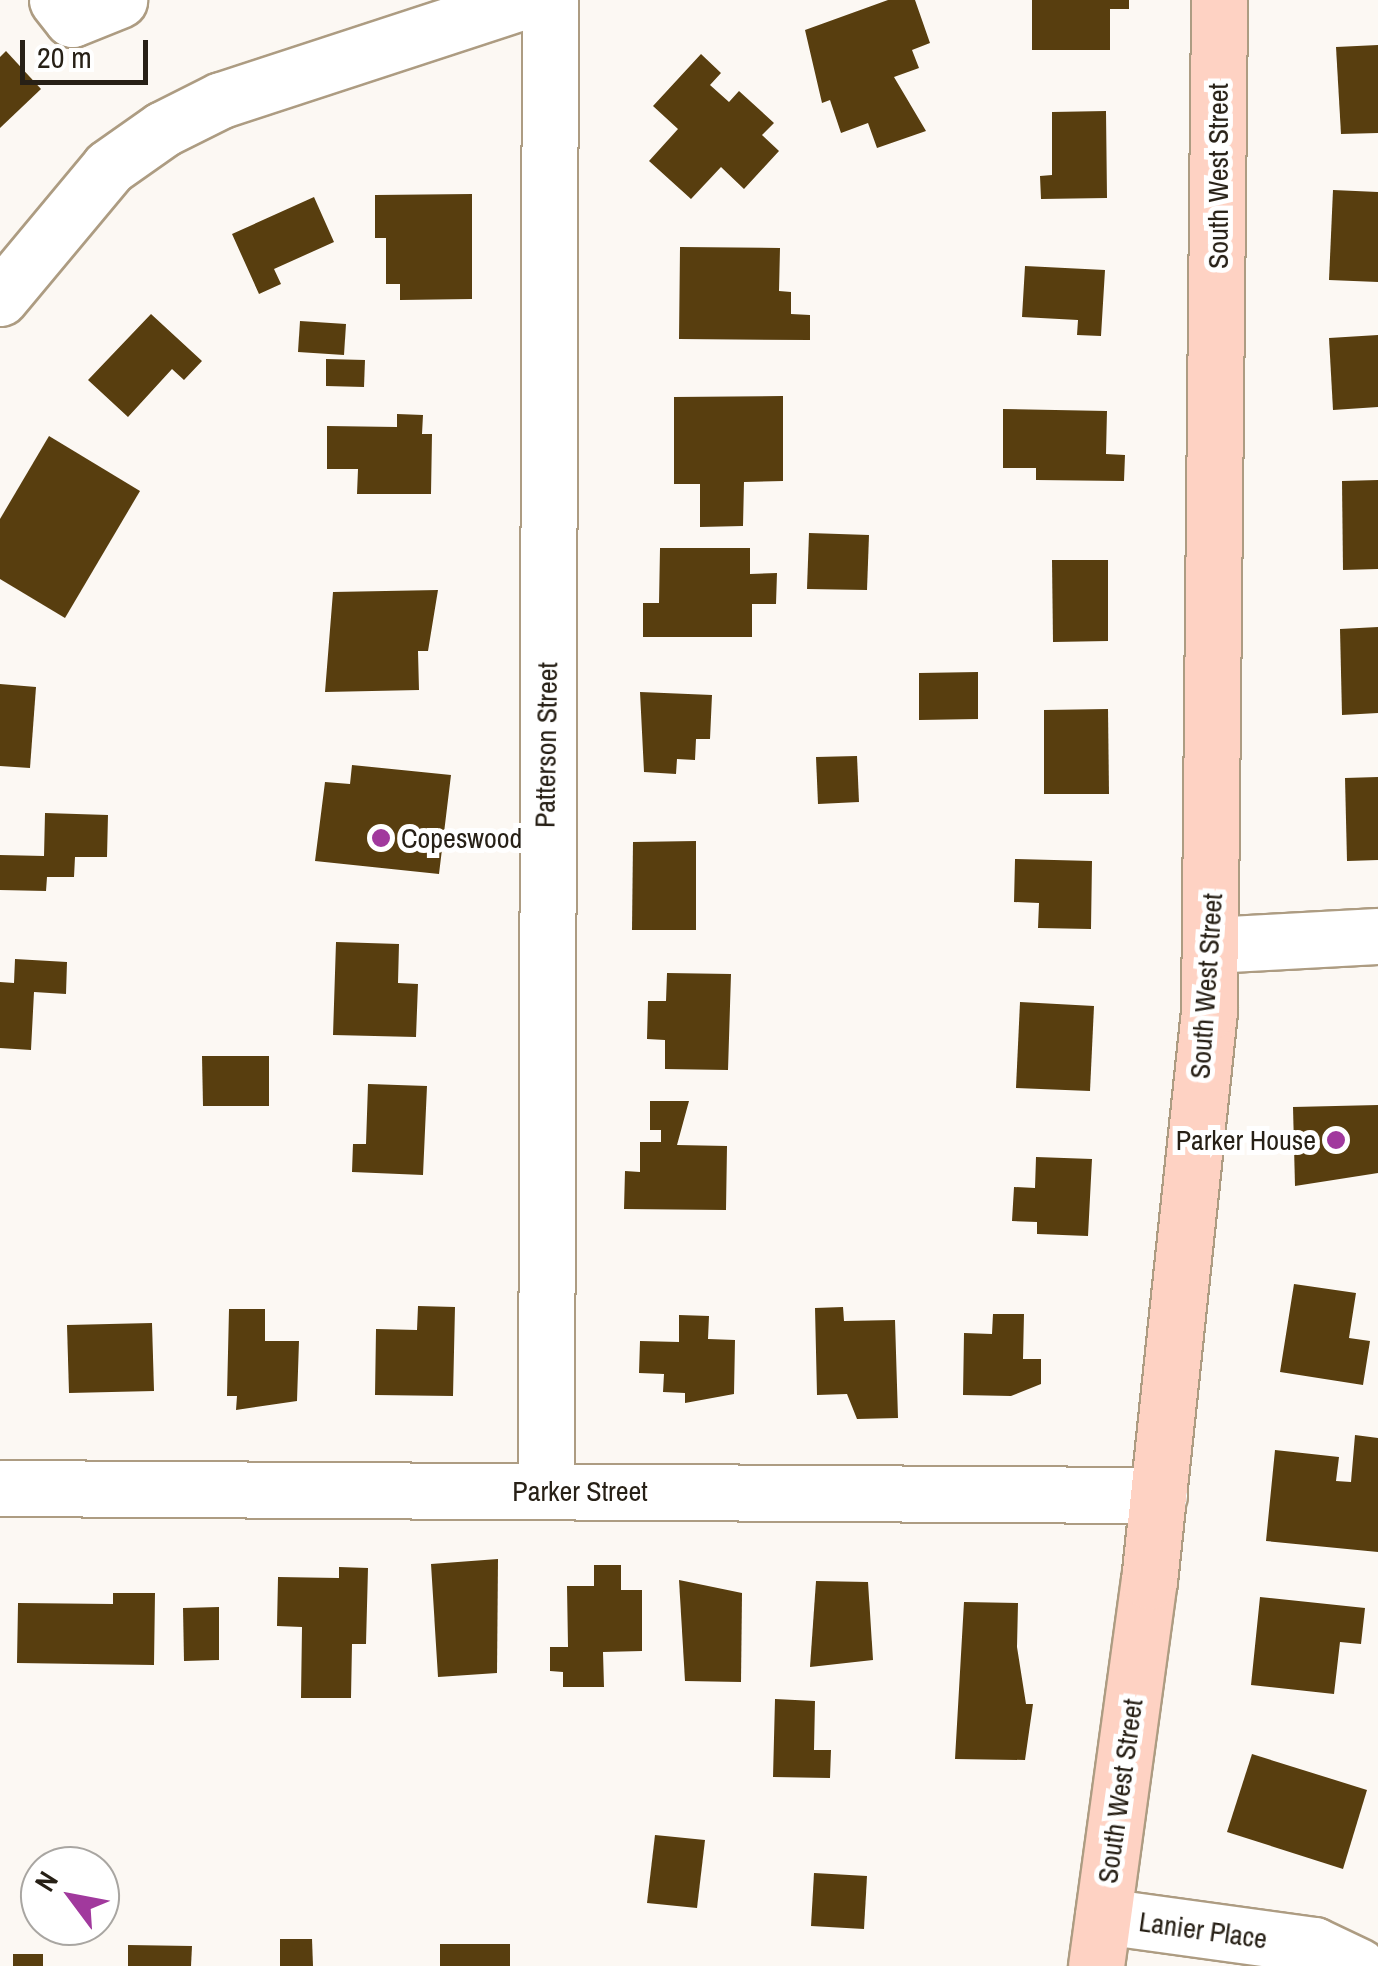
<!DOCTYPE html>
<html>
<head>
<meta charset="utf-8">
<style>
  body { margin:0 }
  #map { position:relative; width:1378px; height:1966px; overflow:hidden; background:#fcf8f3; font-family:"Archivo Narrow",sans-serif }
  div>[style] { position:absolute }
  .building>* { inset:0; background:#583e0f }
  .roads { filter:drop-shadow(2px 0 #ad9c82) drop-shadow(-2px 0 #ad9c82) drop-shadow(0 2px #ad9c82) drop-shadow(0 -2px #ad9c82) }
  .minor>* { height:55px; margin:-27.5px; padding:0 27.5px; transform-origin:27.5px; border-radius:27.5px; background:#fff }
  .major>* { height:55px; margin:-27.5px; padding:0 27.5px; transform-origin:27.5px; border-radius:27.5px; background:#fed2c3 }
  .dots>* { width:28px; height:28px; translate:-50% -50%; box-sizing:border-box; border:5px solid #fff; border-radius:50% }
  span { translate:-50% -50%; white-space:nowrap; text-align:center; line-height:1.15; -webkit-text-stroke:10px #fff; paint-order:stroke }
  .street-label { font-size:28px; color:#272016 }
  .poi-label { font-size:28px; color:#272016 }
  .left { translate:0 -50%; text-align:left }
  .right { translate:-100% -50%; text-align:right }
  .north { position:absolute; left:20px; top:1846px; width:100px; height:100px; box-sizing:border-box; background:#fff; border:2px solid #a9a6a2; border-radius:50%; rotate:302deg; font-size:28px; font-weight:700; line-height:40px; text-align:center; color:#272016 }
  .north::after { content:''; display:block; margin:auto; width:35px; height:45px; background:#a1399d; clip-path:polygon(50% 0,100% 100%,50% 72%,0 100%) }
  .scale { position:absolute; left:20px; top:40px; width:128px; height:45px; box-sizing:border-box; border:5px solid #272016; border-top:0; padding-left:12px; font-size:30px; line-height:35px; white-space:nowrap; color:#272016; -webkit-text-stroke:8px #fff; paint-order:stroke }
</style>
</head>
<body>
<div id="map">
  <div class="building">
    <div style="clip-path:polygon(888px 0,915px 0,930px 43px,912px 50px,919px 68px,894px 77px,926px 131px,877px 148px,868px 123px,841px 133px,830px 100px,822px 103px,805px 30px)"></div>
    <div style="clip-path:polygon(1032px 0,1129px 0,1129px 9px,1110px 9px,1110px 50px,1032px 50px)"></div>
    <div style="clip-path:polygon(1378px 45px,1378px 133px,1341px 134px,1336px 47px)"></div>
    <div style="clip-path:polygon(6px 51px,41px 89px,0 128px,0 57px)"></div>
    <div style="clip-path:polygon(701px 54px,721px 73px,710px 85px,729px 102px,739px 91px,774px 123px,762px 135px,779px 151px,744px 189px,721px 167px,691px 199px,649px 161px,678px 129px,653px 106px)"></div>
    <div style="clip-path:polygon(1106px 111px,1107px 198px,1041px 199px,1040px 176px,1052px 175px,1052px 112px)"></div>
    <div style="clip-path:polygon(1333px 190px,1378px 192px,1378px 282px,1329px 280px)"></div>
    <div style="clip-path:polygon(472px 194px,472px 299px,400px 300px,400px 284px,386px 284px,386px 238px,375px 238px,375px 195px)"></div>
    <div style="clip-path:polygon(314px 197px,334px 242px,274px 269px,281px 284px,259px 294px,232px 234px)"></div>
    <div style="clip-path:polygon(680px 247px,780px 248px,779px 291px,791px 292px,791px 314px,810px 315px,810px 340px,679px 339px)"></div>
    <div style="clip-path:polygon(1025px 266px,1105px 270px,1101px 336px,1077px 335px,1078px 320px,1022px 317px)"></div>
    <div style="clip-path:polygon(151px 314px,202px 361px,184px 380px,172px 369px,128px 417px,88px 380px)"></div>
    <div style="clip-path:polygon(300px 321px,346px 324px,344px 355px,298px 352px)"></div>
    <div style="clip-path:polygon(1378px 335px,1378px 407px,1333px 410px,1329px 338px)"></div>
    <div style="clip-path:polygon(326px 359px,365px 360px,364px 387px,326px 386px)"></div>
    <div style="clip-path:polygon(783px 396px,783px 481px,744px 482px,743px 526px,700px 527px,700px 484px,674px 484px,674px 397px)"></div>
    <div style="clip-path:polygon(1003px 409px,1107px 411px,1106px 454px,1125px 455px,1124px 481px,1036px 480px,1036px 468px,1003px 468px)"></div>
    <div style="clip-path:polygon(397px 414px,423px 415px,422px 434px,432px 434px,431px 494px,357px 494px,358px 469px,327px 469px,327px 426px,397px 427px)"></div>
    <div style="clip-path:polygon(49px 436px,140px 491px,65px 618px,0 579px,0 519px)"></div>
    <div style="clip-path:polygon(1378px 480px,1378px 569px,1343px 570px,1342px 481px)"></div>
    <div style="clip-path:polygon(809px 533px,869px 535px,867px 590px,807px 589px)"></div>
    <div style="clip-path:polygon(660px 548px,750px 548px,750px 574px,777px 573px,776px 604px,752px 604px,752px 637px,643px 637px,643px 603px,659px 603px)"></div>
    <div style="clip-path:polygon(1052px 560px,1108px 560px,1108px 641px,1053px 642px)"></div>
    <div style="clip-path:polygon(438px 590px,428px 651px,418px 651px,419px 690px,325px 692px,333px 592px)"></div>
    <div style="clip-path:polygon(1378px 627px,1378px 713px,1342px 715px,1340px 629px)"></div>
    <div style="clip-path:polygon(978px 672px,978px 719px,919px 720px,919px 673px)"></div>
    <div style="clip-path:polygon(0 684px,36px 687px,30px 768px,0 766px)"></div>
    <div style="clip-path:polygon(640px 692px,712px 695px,710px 739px,696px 739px,695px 760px,677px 759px,676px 774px,644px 772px)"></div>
    <div style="clip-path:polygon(1108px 709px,1109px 794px,1044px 794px,1044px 710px)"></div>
    <div style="clip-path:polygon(857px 756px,859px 802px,818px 804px,816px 757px)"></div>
    <div style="clip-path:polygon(352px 765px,451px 775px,439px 874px,315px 861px,325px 782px,350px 784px)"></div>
    <div style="clip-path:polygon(1378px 777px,1378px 860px,1347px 861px,1345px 778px)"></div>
    <div style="clip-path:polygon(45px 813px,108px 815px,107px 857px,75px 857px,74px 877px,47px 877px,46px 891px,0 890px,0 855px,44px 856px)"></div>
    <div style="clip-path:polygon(696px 841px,696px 930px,632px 930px,633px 842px)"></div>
    <div style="clip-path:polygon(1015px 859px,1092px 861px,1091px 929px,1038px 928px,1039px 903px,1014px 902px)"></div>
    <div style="clip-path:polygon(336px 942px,399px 944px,398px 983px,418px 984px,416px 1037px,333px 1035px)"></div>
    <div style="clip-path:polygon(15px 959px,67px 962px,66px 994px,34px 992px,31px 1050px,0 1048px,0 982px,14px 983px)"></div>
    <div style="clip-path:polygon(667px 973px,731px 974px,728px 1070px,665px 1069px,665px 1040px,647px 1039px,648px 1001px,666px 1001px)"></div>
    <div style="clip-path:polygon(1020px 1002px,1094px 1006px,1090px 1091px,1016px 1088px)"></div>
    <div style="clip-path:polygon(202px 1056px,269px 1056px,269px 1106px,203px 1106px)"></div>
    <div style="clip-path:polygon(368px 1084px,427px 1086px,423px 1175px,352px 1172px,353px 1144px,366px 1144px)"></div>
    <div style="clip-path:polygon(650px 1101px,689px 1101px,677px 1145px,727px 1146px,726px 1210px,624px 1209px,625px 1171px,640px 1172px,640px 1142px,661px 1142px,661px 1130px,650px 1130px)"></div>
    <div style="clip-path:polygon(1378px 1105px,1378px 1173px,1295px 1186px,1293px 1107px)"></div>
    <div style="clip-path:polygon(1036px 1157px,1092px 1159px,1088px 1236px,1037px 1234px,1037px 1222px,1012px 1221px,1014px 1187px,1035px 1188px)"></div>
    <div style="clip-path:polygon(1294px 1284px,1356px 1293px,1349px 1338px,1370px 1341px,1363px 1385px,1280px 1372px)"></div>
    <div style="clip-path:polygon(418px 1306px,455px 1307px,453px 1396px,375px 1395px,376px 1329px,417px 1330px)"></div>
    <div style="clip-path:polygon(843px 1307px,844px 1321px,895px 1320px,898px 1418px,857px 1419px,847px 1394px,817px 1395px,815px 1308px)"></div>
    <div style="clip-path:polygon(229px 1309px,265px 1309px,265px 1341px,299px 1341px,297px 1401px,236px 1410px,237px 1396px,227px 1396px)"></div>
    <div style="clip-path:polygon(993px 1314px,1024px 1314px,1023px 1359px,1041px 1359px,1041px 1384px,1011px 1396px,963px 1395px,964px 1333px,992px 1334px)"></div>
    <div style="clip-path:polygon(679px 1315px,709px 1316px,708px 1339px,735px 1340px,734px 1394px,685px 1403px,685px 1393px,663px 1392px,664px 1374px,639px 1373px,640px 1341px,679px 1342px)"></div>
    <div style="clip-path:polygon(152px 1323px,154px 1391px,69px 1393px,67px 1325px)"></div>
    <div style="clip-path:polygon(1355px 1435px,1378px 1438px,1378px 1552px,1266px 1541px,1275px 1450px,1339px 1457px,1336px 1481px,1351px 1482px)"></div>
    <div style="clip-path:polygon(498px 1559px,497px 1673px,438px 1677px,431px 1564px)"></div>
    <div style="clip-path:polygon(594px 1565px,621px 1565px,621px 1590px,642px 1590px,642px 1651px,603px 1652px,604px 1687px,563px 1687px,563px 1672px,550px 1671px,550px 1647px,568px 1647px,567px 1586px,594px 1586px)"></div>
    <div style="clip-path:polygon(339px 1567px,368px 1568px,366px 1644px,352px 1644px,351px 1698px,301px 1698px,302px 1627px,277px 1626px,278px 1577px,339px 1578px)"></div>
    <div style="clip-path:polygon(679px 1580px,742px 1593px,741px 1682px,685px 1681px)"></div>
    <div style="clip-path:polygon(816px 1581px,868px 1582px,873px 1660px,810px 1667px)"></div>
    <div style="clip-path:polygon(113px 1593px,155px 1593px,154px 1665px,17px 1663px,18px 1603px,113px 1604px)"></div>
    <div style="clip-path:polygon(1260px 1597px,1365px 1608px,1361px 1644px,1340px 1642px,1334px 1694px,1251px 1685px)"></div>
    <div style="clip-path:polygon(964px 1602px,1018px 1603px,1017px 1647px,1026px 1704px,1033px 1704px,1025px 1760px,955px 1759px)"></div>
    <div style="clip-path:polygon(219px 1607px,219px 1660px,184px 1661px,183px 1608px)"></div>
    <div style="clip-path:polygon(775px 1699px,815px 1701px,814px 1750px,831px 1750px,830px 1778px,773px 1777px)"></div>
    <div style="clip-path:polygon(1252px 1754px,1367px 1790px,1343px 1869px,1227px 1832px)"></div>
    <div style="clip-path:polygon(655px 1835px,705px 1840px,697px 1908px,647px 1903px)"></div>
    <div style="clip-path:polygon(814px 1873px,867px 1876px,864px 1929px,811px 1926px)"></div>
    <div style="clip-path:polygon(280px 1939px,312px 1939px,313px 1966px,280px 1966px)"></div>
    <div style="clip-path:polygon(440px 1944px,510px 1944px,510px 1966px,440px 1966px)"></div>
    <div style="clip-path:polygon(128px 1945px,192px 1946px,191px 1966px,128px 1966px)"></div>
    <div style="clip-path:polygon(13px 1954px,43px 1954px,43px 1966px,13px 1966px)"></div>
  </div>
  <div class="roads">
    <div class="minor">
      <div style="left:57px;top:0;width:24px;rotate:52deg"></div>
      <div style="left:72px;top:19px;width:51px;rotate:-22deg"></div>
      <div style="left:0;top:298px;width:170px;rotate:-50.2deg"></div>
      <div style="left:109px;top:167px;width:66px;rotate:-35.1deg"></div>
      <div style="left:163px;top:129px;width:65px;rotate:-26.6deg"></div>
      <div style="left:221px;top:100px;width:322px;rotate:-18.1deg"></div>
      <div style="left:1211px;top:945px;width:167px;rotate:-3.1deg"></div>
      <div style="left:0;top:1488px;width:1159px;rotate:0.35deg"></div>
      <div style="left:546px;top:1490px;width:1490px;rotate:-89.85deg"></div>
      <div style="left:1103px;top:1916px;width:213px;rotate:7.8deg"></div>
      <div style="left:1314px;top:1945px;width:49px;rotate:25.5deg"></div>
    </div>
    <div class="major">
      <div style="left:1096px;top:1966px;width:389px;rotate:-82.2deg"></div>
      <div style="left:1149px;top:1581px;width:573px;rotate:-83.99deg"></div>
      <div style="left:1209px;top:1011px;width:1011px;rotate:-89.43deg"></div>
    </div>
  </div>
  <div class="dots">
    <div style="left:381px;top:838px;background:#a1399d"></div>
    <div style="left:1336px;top:1140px;background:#a1399d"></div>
  </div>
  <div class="street-label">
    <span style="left:1218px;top:176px;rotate:-90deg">South West Street</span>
    <span style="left:546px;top:745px;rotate:-89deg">Patterson Street</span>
    <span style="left:1206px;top:986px;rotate:-86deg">South West Street</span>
    <span style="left:580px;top:1491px">Parker Street</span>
    <span style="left:1120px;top:1791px;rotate:-82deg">South West Street</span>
    <span style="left:1203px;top:1930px;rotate:8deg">Lanier Place</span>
  </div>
  <div class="poi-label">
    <span class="left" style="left:401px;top:838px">Copeswood</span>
    <span class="right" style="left:1316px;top:1140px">Parker House</span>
  </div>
  <div class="north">N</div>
  <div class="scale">20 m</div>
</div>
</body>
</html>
